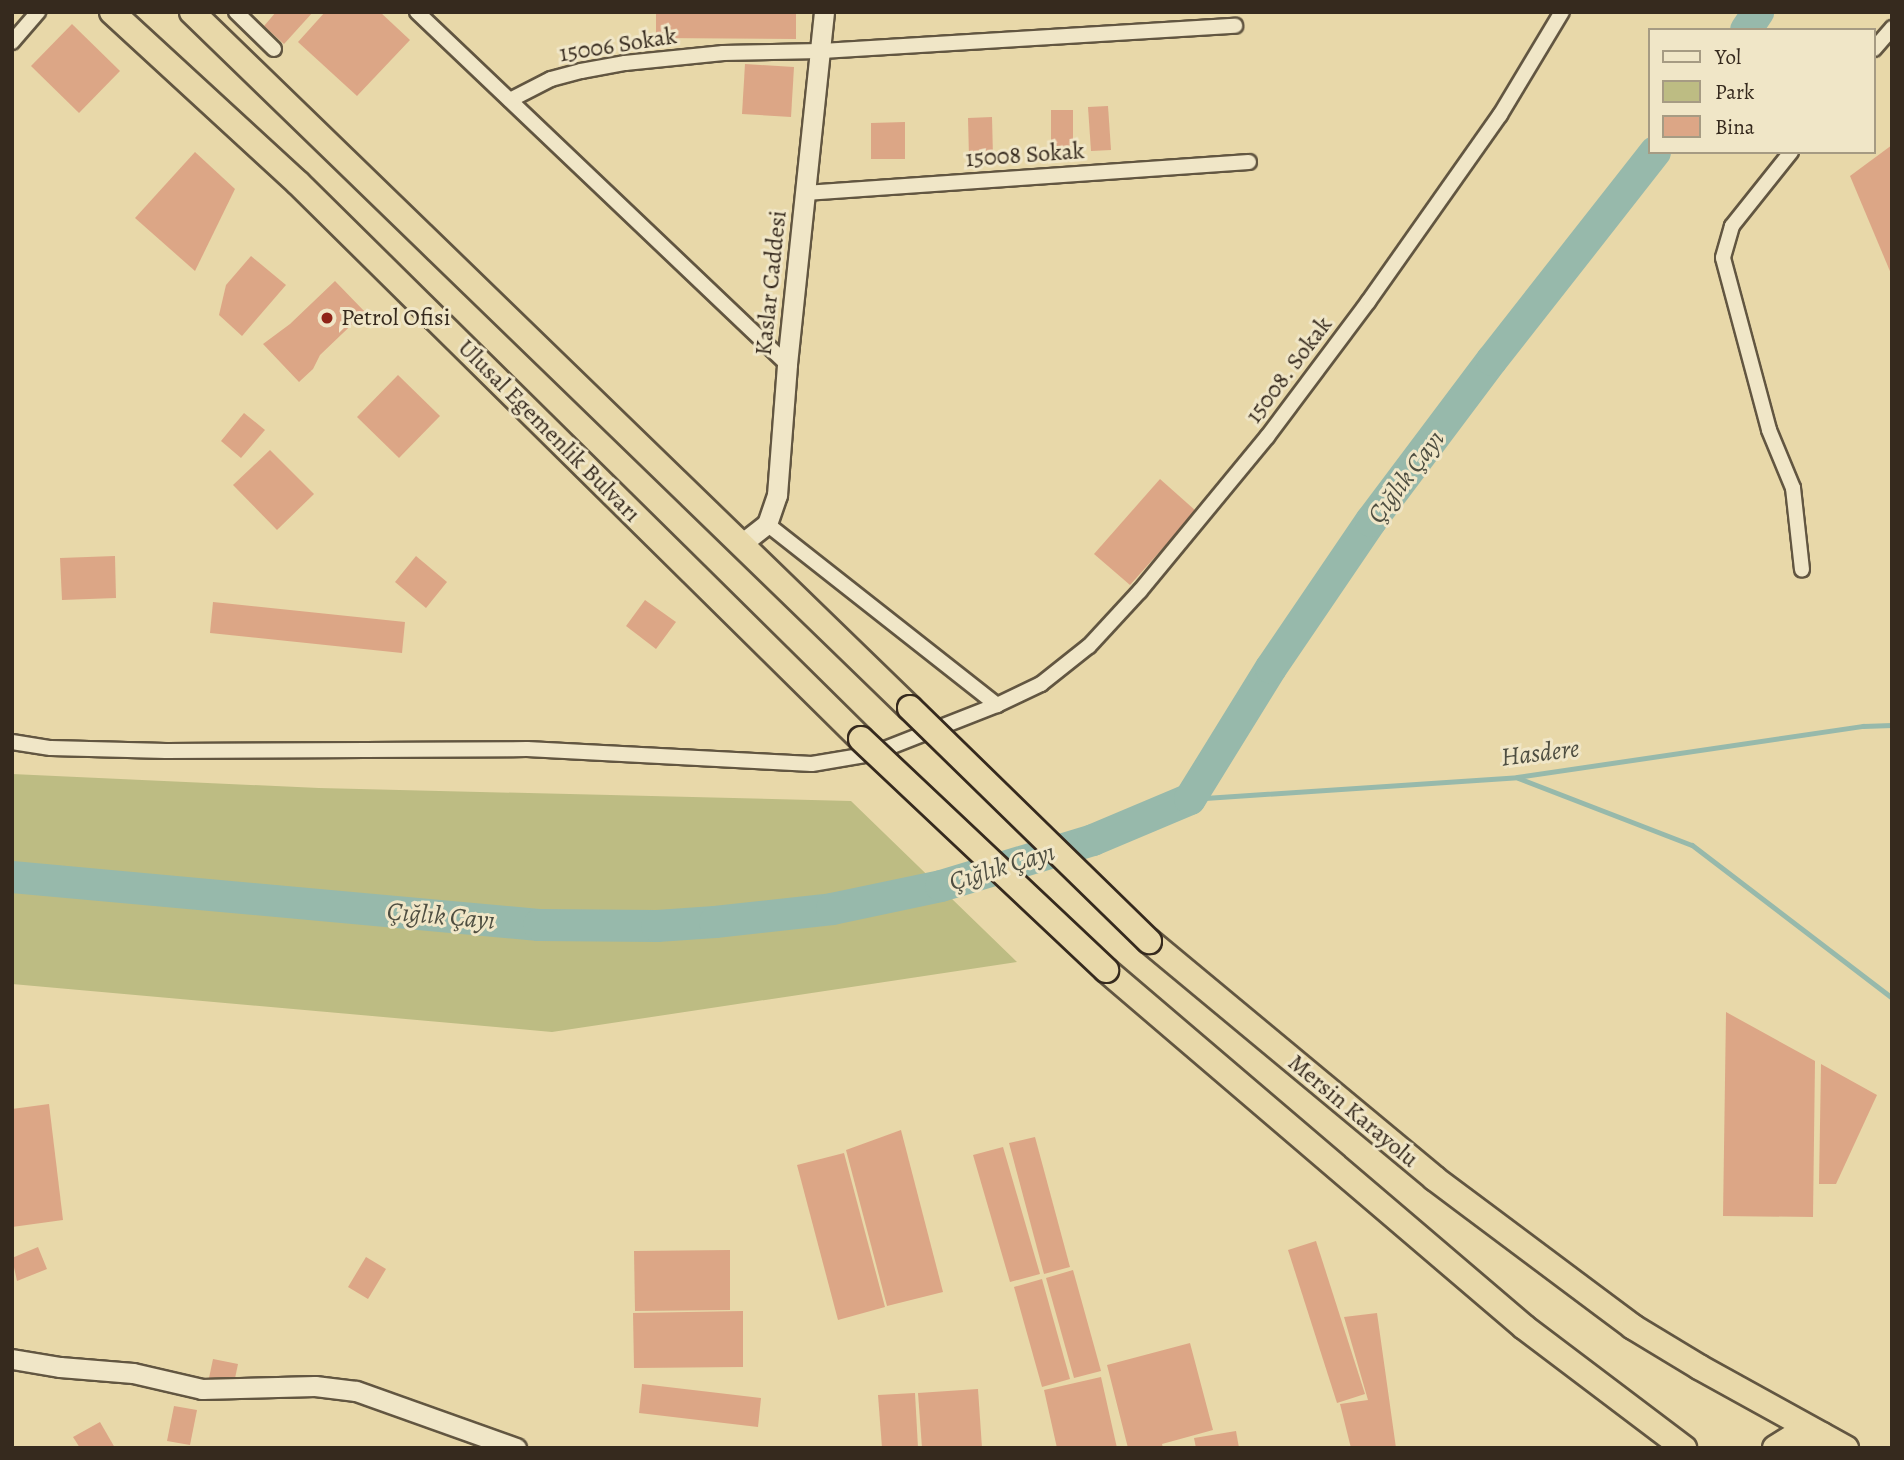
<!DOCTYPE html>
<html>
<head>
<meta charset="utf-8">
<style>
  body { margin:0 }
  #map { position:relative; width:1904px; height:1460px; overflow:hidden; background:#e8d8a9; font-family:Alegreya,serif }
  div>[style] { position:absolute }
  .green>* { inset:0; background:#bdbc83 }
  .stream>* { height:5px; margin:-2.5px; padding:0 2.5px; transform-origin:2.5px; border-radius:2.5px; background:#97b9ab }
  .river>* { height:32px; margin:-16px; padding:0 16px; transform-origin:16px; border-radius:16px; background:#97b9ab }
  .building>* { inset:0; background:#dca686 }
  .roads { filter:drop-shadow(2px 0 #625641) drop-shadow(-2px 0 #625641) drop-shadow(0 2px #625641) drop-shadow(0 -2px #625641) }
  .minor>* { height:14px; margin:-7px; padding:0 7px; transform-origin:7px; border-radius:7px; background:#f0e6c7 }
  .tertiary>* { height:19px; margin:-9.5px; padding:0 9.5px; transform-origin:9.5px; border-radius:9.5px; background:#f0e6c7 }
  .trunk>* { height:24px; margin:-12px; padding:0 12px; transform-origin:12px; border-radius:12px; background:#e8d8a9 }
  .bridges { filter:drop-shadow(2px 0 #362a1e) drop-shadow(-2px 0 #362a1e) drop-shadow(0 2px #362a1e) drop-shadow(0 -2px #362a1e) }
  .trunk-bridge>* { height:24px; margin:-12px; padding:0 12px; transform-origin:12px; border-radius:12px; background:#e8d8a9 }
  .dots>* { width:19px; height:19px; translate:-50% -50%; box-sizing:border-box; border:4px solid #f0e6c7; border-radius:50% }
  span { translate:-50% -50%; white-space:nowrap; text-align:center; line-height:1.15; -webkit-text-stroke:6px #f0e6c7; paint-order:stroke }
  .street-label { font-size:24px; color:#362a1e }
  .poi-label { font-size:24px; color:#362a1e }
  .left { translate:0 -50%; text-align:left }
  .water-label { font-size:26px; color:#4e4e41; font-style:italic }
  .frame { position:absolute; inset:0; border:14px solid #362a1e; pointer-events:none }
  .legend { position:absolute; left:1648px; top:28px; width:228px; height:126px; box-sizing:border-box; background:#f0e6c7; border:2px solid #a69b83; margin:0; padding:9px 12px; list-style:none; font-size:21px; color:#362a1e }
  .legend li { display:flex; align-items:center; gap:14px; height:35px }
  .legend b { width:35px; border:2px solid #a69b83 }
</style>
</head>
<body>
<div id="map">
  <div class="green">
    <div style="clip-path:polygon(12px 774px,319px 788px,851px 801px,1017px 962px,552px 1032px,12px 984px)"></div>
  </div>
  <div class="stream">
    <div style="left:1518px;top:778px;width:186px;rotate:21.1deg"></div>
    <div style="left:1692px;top:845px;width:252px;rotate:37.4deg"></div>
    <div style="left:1190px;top:799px;width:328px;rotate:-3.8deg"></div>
    <div style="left:1517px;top:777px;width:350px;rotate:-8.4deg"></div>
    <div style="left:1863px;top:726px;width:29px;rotate:-2deg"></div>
  </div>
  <div class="river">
    <div style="left:1746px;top:30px;width:22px;rotate:-56deg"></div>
    <div style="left:12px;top:877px;width:529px;rotate:5.2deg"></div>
    <div style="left:539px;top:925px;width:118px;rotate:0.5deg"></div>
    <div style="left:657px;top:926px;width:58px;rotate:-3.9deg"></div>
    <div style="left:715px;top:922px;width:118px;rotate:-6.3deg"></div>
    <div style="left:832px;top:909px;width:111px;rotate:-11.9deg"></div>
    <div style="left:941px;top:886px;width:159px;rotate:-16.8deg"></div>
    <div style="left:1093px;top:840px;width:105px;rotate:-22.9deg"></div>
    <div style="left:1190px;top:799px;width:154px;rotate:-58.3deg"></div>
    <div style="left:1271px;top:668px;width:178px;rotate:-55.8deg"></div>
    <div style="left:1371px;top:521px;width:201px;rotate:-53.1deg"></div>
    <div style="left:1492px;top:360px;width:264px;rotate:-51.9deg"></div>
  </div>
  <div class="building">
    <div style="clip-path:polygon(276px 12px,313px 12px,284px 44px,264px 26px)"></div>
    <div style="clip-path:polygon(325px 12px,380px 12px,410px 40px,357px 96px,298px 42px)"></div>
    <div style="clip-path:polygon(656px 12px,796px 12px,796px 39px,656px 38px)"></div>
    <div style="clip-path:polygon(72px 24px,120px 71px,79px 113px,31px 66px)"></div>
    <div style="clip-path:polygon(745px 64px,794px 67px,791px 117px,742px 114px)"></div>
    <div style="clip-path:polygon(1108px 106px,1111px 150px,1091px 151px,1088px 107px)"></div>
    <div style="clip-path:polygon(1051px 110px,1073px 110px,1073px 149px,1051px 149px)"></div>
    <div style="clip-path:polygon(992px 117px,993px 157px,969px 157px,968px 118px)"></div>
    <div style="clip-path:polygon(905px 122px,905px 159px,871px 159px,871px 123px)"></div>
    <div style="clip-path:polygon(1892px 145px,1892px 276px,1850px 176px)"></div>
    <div style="clip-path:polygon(195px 152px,235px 189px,195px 271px,135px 218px)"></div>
    <div style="clip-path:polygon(251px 256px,286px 285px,242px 336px,219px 315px,226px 285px)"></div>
    <div style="clip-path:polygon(335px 281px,365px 312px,320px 355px,313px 369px,299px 382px,263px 344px,290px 324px)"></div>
    <div style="clip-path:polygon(398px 375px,440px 416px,399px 458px,357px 417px)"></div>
    <div style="clip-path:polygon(244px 413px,265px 430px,241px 458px,221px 441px)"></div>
    <div style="clip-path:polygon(270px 450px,314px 494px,277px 530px,233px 485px)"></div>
    <div style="clip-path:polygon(1160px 479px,1196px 511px,1130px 585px,1094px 554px)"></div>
    <div style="clip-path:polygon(115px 556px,116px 598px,62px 600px,60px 558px)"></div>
    <div style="clip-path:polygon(416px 556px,447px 582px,426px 608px,395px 582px)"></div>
    <div style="clip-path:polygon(645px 600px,676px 622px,656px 649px,626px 626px)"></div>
    <div style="clip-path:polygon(213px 602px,405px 622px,402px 653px,210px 633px)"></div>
    <div style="clip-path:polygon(1726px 1012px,1815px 1061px,1813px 1217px,1723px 1216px)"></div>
    <div style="clip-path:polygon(1821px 1064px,1877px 1095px,1836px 1184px,1819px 1184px)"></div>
    <div style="clip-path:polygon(49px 1104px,63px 1220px,12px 1227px,12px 1109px)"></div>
    <div style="clip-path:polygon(901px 1130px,943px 1292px,887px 1306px,846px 1150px)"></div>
    <div style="clip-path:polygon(1035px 1137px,1070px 1267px,1044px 1274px,1009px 1143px)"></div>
    <div style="clip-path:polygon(1003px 1147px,1040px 1274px,1010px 1282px,973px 1155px)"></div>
    <div style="clip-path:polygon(844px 1153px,885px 1307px,838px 1320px,797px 1165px)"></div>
    <div style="clip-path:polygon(1316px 1241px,1365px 1394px,1337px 1403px,1288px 1250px)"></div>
    <div style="clip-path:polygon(38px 1247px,47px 1269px,17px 1281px,12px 1258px)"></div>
    <div style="clip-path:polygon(730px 1250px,730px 1310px,635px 1311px,634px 1251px)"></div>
    <div style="clip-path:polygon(366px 1257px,386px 1269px,368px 1299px,348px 1287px)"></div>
    <div style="clip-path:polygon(1073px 1270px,1101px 1371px,1074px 1378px,1046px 1278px)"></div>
    <div style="clip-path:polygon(1042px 1279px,1070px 1379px,1042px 1387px,1014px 1287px)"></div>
    <div style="clip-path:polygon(743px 1311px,743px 1367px,634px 1368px,633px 1313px)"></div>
    <div style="clip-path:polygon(1377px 1313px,1396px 1448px,1351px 1448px,1340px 1404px,1368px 1400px,1344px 1317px)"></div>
    <div style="clip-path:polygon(1190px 1343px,1213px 1430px,1162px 1444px,1163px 1448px,1128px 1448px,1107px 1365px)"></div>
    <div style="clip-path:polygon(213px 1359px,238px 1364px,234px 1383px,209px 1378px)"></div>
    <div style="clip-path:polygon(1101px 1377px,1117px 1448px,1057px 1448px,1044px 1390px)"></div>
    <div style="clip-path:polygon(642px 1384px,761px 1398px,758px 1427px,639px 1413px)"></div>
    <div style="clip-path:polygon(978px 1389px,982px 1448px,922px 1448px,918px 1393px)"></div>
    <div style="clip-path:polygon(915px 1393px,918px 1448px,882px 1448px,878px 1395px)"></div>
    <div style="clip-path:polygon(174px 1406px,197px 1410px,190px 1445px,167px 1441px)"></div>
    <div style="clip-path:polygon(100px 1422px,115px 1448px,80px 1448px,73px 1437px)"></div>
    <div style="clip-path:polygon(1236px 1431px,1239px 1448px,1196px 1448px,1194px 1438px)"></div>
  </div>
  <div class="roads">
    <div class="minor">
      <div style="left:236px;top:12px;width:53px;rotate:44.2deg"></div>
      <div style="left:417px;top:12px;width:511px;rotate:43.57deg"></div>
      <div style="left:12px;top:42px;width:40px;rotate:-49deg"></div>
      <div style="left:1874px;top:49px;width:28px;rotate:-49deg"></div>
      <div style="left:510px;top:100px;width:46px;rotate:-27.1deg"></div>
      <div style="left:551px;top:79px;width:31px;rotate:-15deg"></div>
      <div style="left:581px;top:71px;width:45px;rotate:-10.3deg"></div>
      <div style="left:625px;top:63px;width:99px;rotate:-5.8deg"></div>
      <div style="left:723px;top:53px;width:98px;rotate:-1.2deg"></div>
      <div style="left:821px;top:51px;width:415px;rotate:-3.5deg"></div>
      <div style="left:1791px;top:152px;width:95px;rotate:128.6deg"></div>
      <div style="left:1732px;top:226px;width:33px;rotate:106deg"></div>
      <div style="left:1723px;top:258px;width:178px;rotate:75deg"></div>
      <div style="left:1769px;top:430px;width:63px;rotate:67.5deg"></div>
      <div style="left:1793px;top:488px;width:82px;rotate:83.7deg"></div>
      <div style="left:805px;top:193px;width:445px;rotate:-4deg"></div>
      <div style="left:767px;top:524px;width:293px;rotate:38.2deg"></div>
      <div style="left:12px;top:742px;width:39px;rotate:9deg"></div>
      <div style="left:51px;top:748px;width:115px;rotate:1.5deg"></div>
      <div style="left:166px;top:751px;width:361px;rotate:-0.3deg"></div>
      <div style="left:527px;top:749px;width:285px;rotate:3deg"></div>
      <div style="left:812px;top:764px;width:61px;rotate:-9.5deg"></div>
      <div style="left:872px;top:754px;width:134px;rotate:-21.4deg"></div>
      <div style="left:997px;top:705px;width:49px;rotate:-25.5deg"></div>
      <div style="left:1041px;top:684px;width:61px;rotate:-38.4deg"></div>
      <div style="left:1089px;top:646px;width:75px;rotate:-47.2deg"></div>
      <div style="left:1140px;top:591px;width:200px;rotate:-50.5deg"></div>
      <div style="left:1267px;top:437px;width:169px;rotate:-53.2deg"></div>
      <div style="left:1368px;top:302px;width:229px;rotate:-54.8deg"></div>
      <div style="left:1500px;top:115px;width:120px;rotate:-59deg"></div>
    </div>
    <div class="tertiary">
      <div style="left:740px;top:545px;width:34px;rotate:-38deg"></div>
      <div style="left:767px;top:524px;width:31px;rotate:-71deg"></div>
      <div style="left:777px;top:495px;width:131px;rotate:-85.6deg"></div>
      <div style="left:787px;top:364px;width:354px;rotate:-84deg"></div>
      <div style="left:12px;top:1359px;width:49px;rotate:9.5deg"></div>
      <div style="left:60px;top:1367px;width:73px;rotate:4.7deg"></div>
      <div style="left:133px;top:1373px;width:71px;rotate:13.1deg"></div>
      <div style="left:202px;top:1389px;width:113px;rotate:-1.5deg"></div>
      <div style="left:315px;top:1386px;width:41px;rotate:7deg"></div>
      <div style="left:356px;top:1391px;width:170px;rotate:19.6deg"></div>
    </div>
    <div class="trunk">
      <div style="left:112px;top:12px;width:253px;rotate:42.6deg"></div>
      <div style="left:298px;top:183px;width:791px;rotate:44.64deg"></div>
      <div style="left:192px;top:12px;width:1000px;rotate:44.11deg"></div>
      <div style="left:1149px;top:941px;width:371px;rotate:39.7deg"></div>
      <div style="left:1434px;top:1178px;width:249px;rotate:36.8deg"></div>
      <div style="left:1633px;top:1327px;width:77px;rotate:31.2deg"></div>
      <div style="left:1699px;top:1367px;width:168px;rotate:28.9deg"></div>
      <div style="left:1106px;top:970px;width:550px;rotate:40.5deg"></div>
      <div style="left:1524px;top:1327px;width:201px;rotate:37.1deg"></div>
      <div style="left:1775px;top:1448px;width:26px;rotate:-32deg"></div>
      <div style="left:1797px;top:1434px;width:25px;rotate:2deg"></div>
    </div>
  </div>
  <div class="bridges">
    <div class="trunk-bridge">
      <div style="left:910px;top:708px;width:334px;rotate:44.3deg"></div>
      <div style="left:861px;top:739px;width:337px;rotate:43.3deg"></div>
    </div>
  </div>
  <div class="dots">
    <div style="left:327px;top:318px;background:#8f2418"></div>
  </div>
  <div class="street-label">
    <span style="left:618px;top:45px;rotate:-9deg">15006 Sokak</span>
    <span style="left:1025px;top:155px;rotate:-4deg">15008 Sokak</span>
    <span style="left:771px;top:283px;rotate:-84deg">Kaslar Caddesi</span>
    <span style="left:1289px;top:370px;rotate:-53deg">15008. Sokak</span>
    <span style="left:549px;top:431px;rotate:45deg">Ulusal Egemenlik Bulvarı</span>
    <span style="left:1353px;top:1111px;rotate:40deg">Mersin Karayolu</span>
  </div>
  <div class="poi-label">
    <span class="left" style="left:341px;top:318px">Petrol Ofisi</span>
  </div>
  <div class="water-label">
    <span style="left:1406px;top:477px;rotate:-53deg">Çığlık Çayı</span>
    <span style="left:1540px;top:753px;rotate:-7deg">Hasdere</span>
    <span style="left:1002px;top:867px;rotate:-17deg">Çığlık Çayı</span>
    <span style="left:441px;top:916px;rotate:5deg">Çığlık Çayı</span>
  </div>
  <div class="frame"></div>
  <ul class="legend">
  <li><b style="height:9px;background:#f0e6c7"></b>Yol</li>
  <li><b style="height:19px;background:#bdbc83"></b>Park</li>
  <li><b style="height:19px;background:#dca686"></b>Bina</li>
  </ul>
</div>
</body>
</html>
